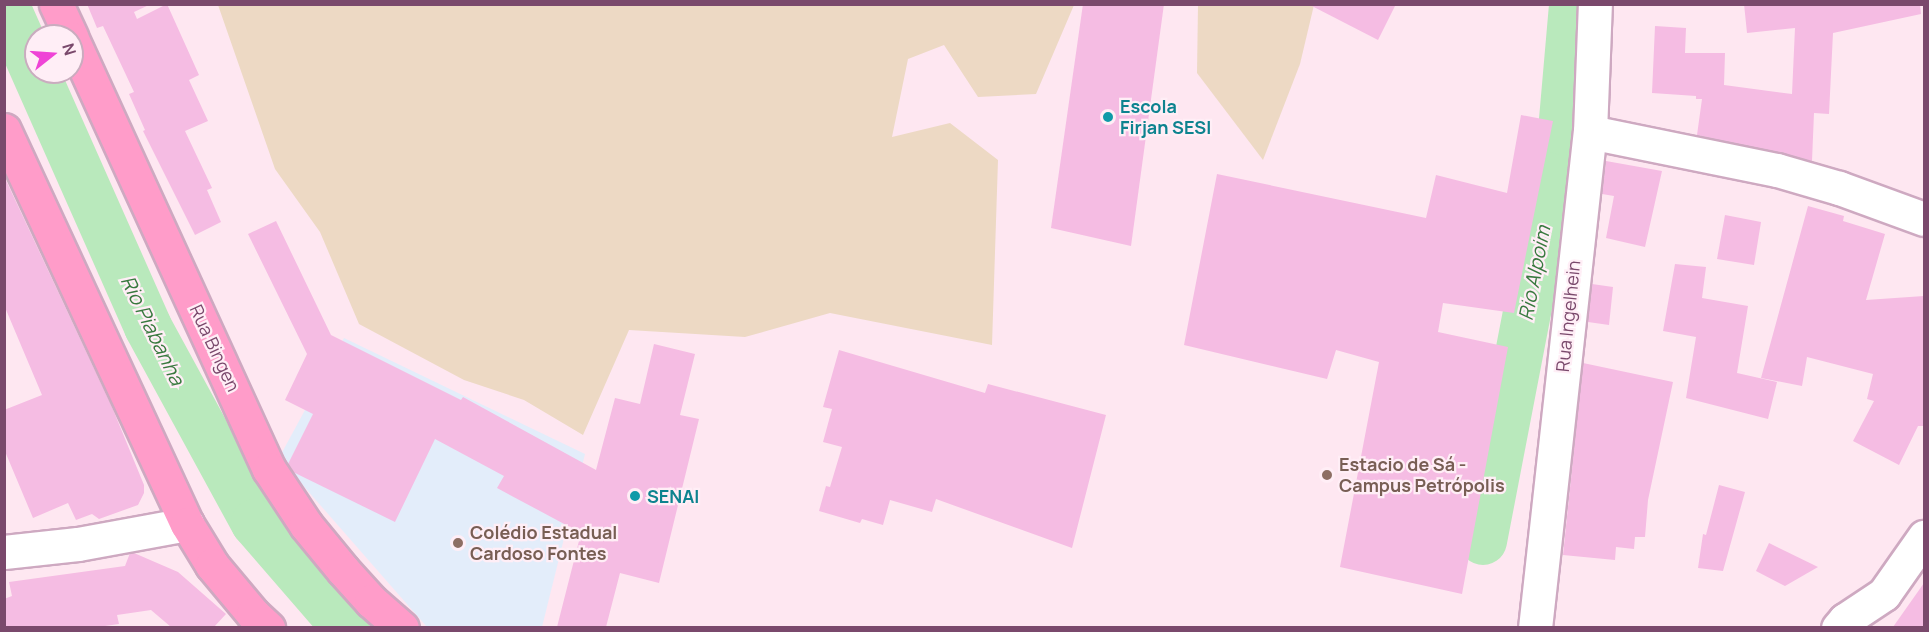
<!DOCTYPE html>
<html>
<head>
<meta charset="utf-8">
<style>
  body { margin:0 }
  #map { position:relative; width:1929px; height:632px; overflow:hidden; background:#fee7f1; font-family:Manrope,sans-serif }
  div>[style] { position:absolute }
  .education>* { inset:0; background:#e3edfa }
  .green>* { inset:0; background:#edd9c4 }
  .river>* { height:48px; margin:-24px; padding:0 24px; transform-origin:24px; border-radius:24px; background:#b9e9bc }
  .building>* { inset:0; background:#f5bce3 }
  .roads { filter:drop-shadow(2px 0 #cea9c1) drop-shadow(-2px 0 #cea9c1) drop-shadow(0 2px #cea9c1) drop-shadow(0 -2px #cea9c1) }
  .minor>* { height:33px; margin:-16.5px; padding:0 16.5px; transform-origin:16.5px; border-radius:16.5px; background:#fff }
  .major>* { height:33px; margin:-16.5px; padding:0 16.5px; transform-origin:16.5px; border-radius:16.5px; background:#ff9cc9 }
  .dots>* { width:16px; height:16px; translate:-50% -50%; box-sizing:border-box; border:3px solid #ffeef6; border-radius:50% }
  span { translate:-50% -50%; white-space:nowrap; text-align:center; line-height:1.15; -webkit-text-stroke:4.5px #ffeef6; paint-order:stroke }
  .culture-label { font-size:18px; color:#0d838f; font-weight:700 }
  .left { translate:0 -50%; text-align:left }
  .street-label { font-size:18px; color:#7a496c }
  .education-label { font-size:18px; color:#785e54; font-weight:700 }
  .water-label { font-size:20px; color:#38793e; font-style:italic }
  .frame { position:absolute; inset:0; border:6px solid #7a496c; pointer-events:none }
  .north { position:absolute; left:24px; top:24px; width:60px; height:60px; box-sizing:border-box; background:#ffeef6; border:2px solid #caacbf; border-radius:50%; rotate:73deg; font-size:16px; font-weight:700; line-height:24px; text-align:center; color:#7a496c }
  .north::after { content:''; display:block; margin:auto; width:21px; height:27px; background:#ef44d6; clip-path:polygon(50% 0,100% 100%,50% 72%,0 100%) }
</style>
</head>
<body>
<div id="map">
  <div class="education">
    <div style="clip-path:polygon(344px 338px,585px 454px,542px 627px,427px 627px,279px 458px)"></div>
  </div>
  <div class="green">
    <div style="clip-path:polygon(218px 5px,218px 4px,1074px 5px,1036px 94px,978px 97px,944px 45px,908px 59px,892px 137px,950px 123px,998px 160px,992px 345px,830px 313px,745px 337px,629px 330px,583px 435px,524px 400px,464px 380px,359px 324px,320px 232px,275px 169px)"></div>
    <div style="clip-path:polygon(1198px 5px,1314px 5px,1300px 64px,1263px 160px,1197px 73px)"></div>
  </div>
  <div class="river">
    <div style="left:5px;top:4px;width:353px;rotate:66.1deg"></div>
    <div style="left:148px;top:327px;width:223px;rotate:61.4deg"></div>
    <div style="left:255px;top:523px;width:139px;rotate:49.1deg"></div>
    <div style="left:1483px;top:541px;width:418px;rotate:-79.1deg"></div>
    <div style="left:1562px;top:131px;width:127px;rotate:-85deg"></div>
  </div>
  <div class="building">
    <div style="clip-path:polygon(87px 4px,151px 4px,134px 12px,137px 19px,167px 4px,199px 75px,189px 80px,208px 121px,185px 131px,212px 188px,207px 190px,221px 222px,195px 235px,143px 131px,145px 130px,129px 94px,134px 92px,103px 26px,97px 28px)"></div>
    <div style="clip-path:polygon(1083px 4px,1164px 4px,1131px 246px,1051px 228px)"></div>
    <div style="clip-path:polygon(1308px 4px,1396px 4px,1378px 40px)"></div>
    <div style="clip-path:polygon(1744px 4px,1920px 4px,1921px 14px,1833px 33px,1829px 114px,1814px 113px,1812px 161px,1697px 135px,1702px 99px,1696px 99px,1696px 96px,1652px 93px,1655px 26px,1686px 28px,1685px 53px,1725px 53px,1724px 85px,1792px 94px,1795px 28px,1747px 33px)"></div>
    <div style="clip-path:polygon(1521px 115px,1553px 121px,1514px 313px,1443px 303px,1438px 332px,1508px 347px,1462px 594px,1340px 567px,1379px 362px,1336px 350px,1327px 379px,1184px 345px,1217px 174px,1426px 218px,1436px 175px,1507px 193px)"></div>
    <div style="clip-path:polygon(1606px 161px,1662px 171px,1645px 247px,1606px 238px,1614px 196px,1602px 194px)"></div>
    <div style="clip-path:polygon(4px 176px,112px 407px,144px 485px,144px 493px,138px 505px,99px 519px,92px 514px,76px 520px,68px 503px,33px 518px,4px 449px,4px 410px,42px 395px,4px 305px)"></div>
    <div style="clip-path:polygon(1808px 206px,1844px 216px,1843px 221px,1885px 234px,1866px 300px,1924px 296px,1924px 426px,1918px 426px,1899px 465px,1853px 441px,1874px 401px,1867px 399px,1873px 374px,1807px 357px,1802px 386px,1761px 378px)"></div>
    <div style="clip-path:polygon(1725px 215px,1761px 222px,1754px 265px,1717px 259px)"></div>
    <div style="clip-path:polygon(276px 221px,331px 335px,461px 400px,463px 397px,596px 470px,615px 398px,640px 404px,654px 344px,695px 354px,680px 415px,699px 419px,659px 583px,620px 573px,606px 627px,557px 627px,581px 533px,497px 488px,504px 476px,435px 439px,395px 522px,293px 472px,288px 464px,313px 414px,285px 400px,307px 354px,248px 234px)"></div>
    <div style="clip-path:polygon(1675px 264px,1706px 267px,1702px 298px,1748px 306px,1737px 373px,1777px 382px,1768px 419px,1686px 398px,1696px 337px,1663px 331px)"></div>
    <div style="clip-path:polygon(1592px 284px,1613px 287px,1609px 325px,1588px 322px)"></div>
    <div style="clip-path:polygon(839px 350px,985px 393px,988px 384px,1106px 415px,1072px 548px,936px 499px,932px 512px,890px 500px,883px 525px,862px 519px,860px 523px,819px 511px,826px 486px,830px 487px,842px 447px,823px 442px,832px 409px,823px 407px)"></div>
    <div style="clip-path:polygon(1583px 363px,1673px 382px,1648px 500px,1645px 537px,1635px 537px,1634px 549px,1616px 547px,1615px 560px,1563px 555px)"></div>
    <div style="clip-path:polygon(1719px 485px,1745px 492px,1723px 571px,1698px 568px,1703px 534px,1706px 535px)"></div>
    <div style="clip-path:polygon(1769px 543px,1818px 567px,1785px 586px,1756px 571px)"></div>
    <div style="clip-path:polygon(130px 553px,134px 553px,178px 572px,226px 614px,214px 627px,171px 627px,151px 610px,117px 615px,119px 624px,98px 627px,4px 627px,4px 599px,12px 596px,9px 582px,125px 566px)"></div>
    <div style="clip-path:polygon(1924px 583px,1924px 627px,1893px 627px)"></div>
  </div>
  <div class="roads">
    <div class="minor">
      <div style="left:1590px;top:132px;width:191px;rotate:11.5deg"></div>
      <div style="left:1777px;top:170px;width:65px;rotate:16.2deg"></div>
      <div style="left:1839px;top:188px;width:90px;rotate:20deg"></div>
      <div style="left:4px;top:552px;width:74px;rotate:-6.2deg"></div>
      <div style="left:78px;top:544px;width:111px;rotate:-10.4deg"></div>
      <div style="left:1535px;top:628px;width:499px;rotate:-83.7deg"></div>
      <div style="left:1590px;top:132px;width:128px;rotate:-87.8deg"></div>
      <div style="left:1838px;top:628px;width:11px;rotate:-49deg"></div>
      <div style="left:1845px;top:620px;width:47px;rotate:-33.7deg"></div>
      <div style="left:1884px;top:594px;width:70px;rotate:-54.9deg"></div>
    </div>
    <div class="major">
      <div style="left:56px;top:4px;width:35px;rotate:65deg"></div>
      <div style="left:72px;top:39px;width:473px;rotate:65.4deg"></div>
      <div style="left:269px;top:469px;width:67px;rotate:56.5deg"></div>
      <div style="left:306px;top:525px;width:58px;rotate:50.6deg"></div>
      <div style="left:343px;top:570px;width:42px;rotate:47.9deg"></div>
      <div style="left:371px;top:601px;width:41px;rotate:41.1deg"></div>
      <div style="left:4px;top:130px;width:434px;rotate:65.1deg"></div>
      <div style="left:187px;top:524px;width:48px;rotate:58.6deg"></div>
      <div style="left:212px;top:565px;width:64px;rotate:50.1deg"></div>
      <div style="left:253px;top:614px;width:21px;rotate:43deg"></div>
    </div>
  </div>
  <div class="dots">
    <div style="left:1108px;top:117px;background:#0f9aa8"></div>
    <div style="left:1327px;top:475px;background:#8d6e63"></div>
    <div style="left:635px;top:496px;background:#0f9aa8"></div>
    <div style="left:458px;top:543px;background:#8d6e63"></div>
  </div>
  <div class="culture-label">
    <span class="left" style="left:1120px;top:117px">Escola<br>Firjan SESI</span>
    <span class="left" style="left:647px;top:496px">SENAI</span>
  </div>
  <div class="street-label">
    <span style="left:1568px;top:316px;rotate:-84deg">Rua Ingelhein</span>
    <span style="left:215px;top:348px;rotate:65deg">Rua Bingen</span>
  </div>
  <div class="education-label">
    <span class="left" style="left:1339px;top:475px">Estacio de Sá -<br>Campus Petrópolis</span>
    <span class="left" style="left:470px;top:543px">Colédio Estadual<br>Cardoso Fontes</span>
  </div>
  <div class="water-label">
    <span style="left:1534px;top:273px;rotate:-79deg">Rio Alpoim</span>
    <span style="left:153px;top:330px;rotate:64deg">Rio Piabanha</span>
  </div>
  <div class="frame"></div>
  <div class="north">N</div>
</div>
</body>
</html>
